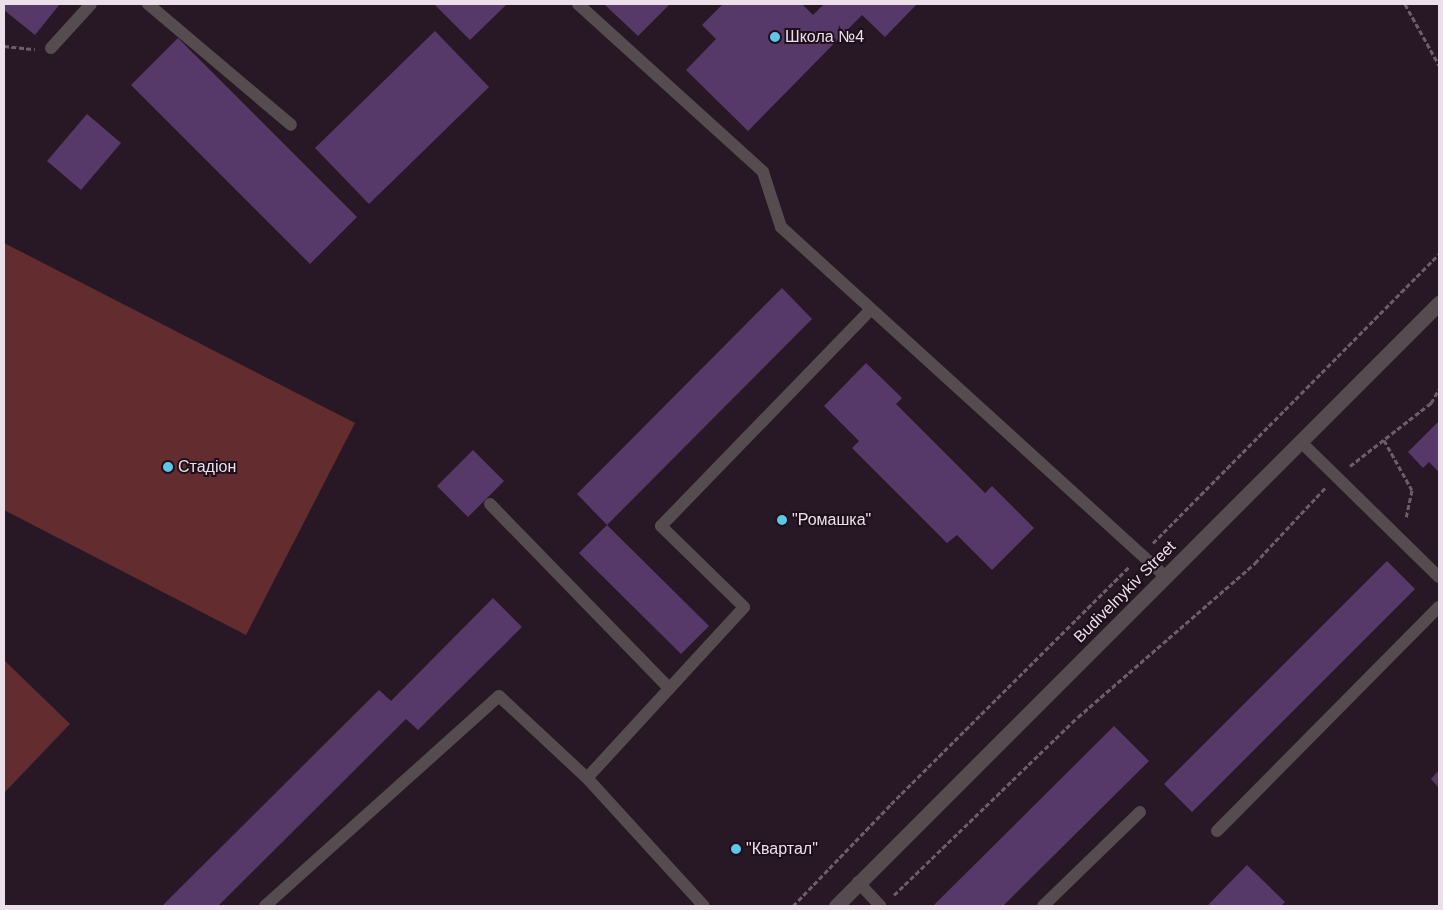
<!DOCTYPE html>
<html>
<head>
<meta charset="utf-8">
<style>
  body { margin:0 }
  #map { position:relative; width:1443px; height:910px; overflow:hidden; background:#281825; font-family:Helvetica,sans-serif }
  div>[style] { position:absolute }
  .green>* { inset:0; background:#632c2f }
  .building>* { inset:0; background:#563969 }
  .path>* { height:3px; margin-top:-1.5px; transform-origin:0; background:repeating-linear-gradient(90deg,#6b5d69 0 5px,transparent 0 7.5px) }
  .service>* { height:12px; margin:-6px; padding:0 6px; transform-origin:6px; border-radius:6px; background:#564c4f }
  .minor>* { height:15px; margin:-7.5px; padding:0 7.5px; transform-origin:7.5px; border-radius:7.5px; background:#564c4f }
  .dots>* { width:14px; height:14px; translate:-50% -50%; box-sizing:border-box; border:2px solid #1e0f1b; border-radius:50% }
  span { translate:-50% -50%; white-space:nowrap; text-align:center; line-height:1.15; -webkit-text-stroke:4px #1e0f1b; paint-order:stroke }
  .poi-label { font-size:16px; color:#ebe0e9 }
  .left { translate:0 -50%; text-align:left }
  .street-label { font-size:16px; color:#ebe0e9 }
  .frame { position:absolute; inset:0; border:5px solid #ebe0e9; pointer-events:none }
</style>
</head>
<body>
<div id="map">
  <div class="green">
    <div style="clip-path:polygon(4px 243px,355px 423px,246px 635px,4px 510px)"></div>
    <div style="clip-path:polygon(4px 660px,70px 724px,4px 793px)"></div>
  </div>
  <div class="building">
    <div style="clip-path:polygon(4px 4px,60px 4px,35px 35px,4px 10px)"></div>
    <div style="clip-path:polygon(434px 4px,507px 4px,470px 40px)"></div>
    <div style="clip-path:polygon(604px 4px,670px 4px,638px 36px)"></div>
    <div style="clip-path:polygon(723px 4px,802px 4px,813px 15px,824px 4px,917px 4px,885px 37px,862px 15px,748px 131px,686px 70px,716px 39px,702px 25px)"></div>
    <div style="clip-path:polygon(435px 31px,489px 87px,369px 204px,315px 148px)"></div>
    <div style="clip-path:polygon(178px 38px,357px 217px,310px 264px,131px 85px)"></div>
    <div style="clip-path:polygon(87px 114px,121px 143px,81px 190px,47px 161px)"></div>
    <div style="clip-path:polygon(782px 288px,812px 319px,607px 525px,577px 494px)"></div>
    <div style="clip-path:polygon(866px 363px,902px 398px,896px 404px,985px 493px,992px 486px,1034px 528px,992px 570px,957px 535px,947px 543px,852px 448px,859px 441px,824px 406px)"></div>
    <div style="clip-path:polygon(1439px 421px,1439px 472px,1429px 462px,1423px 468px,1408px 452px)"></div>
    <div style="clip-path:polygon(473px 450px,504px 481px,468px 517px,437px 486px)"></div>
    <div style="clip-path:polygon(607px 525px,709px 626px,681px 654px,579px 553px)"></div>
    <div style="clip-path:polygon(1387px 561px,1415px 589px,1192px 812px,1164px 784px)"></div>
    <div style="clip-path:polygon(493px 598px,522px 627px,418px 730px,406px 719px,218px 906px,162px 906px,379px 690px,391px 701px)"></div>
    <div style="clip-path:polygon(1114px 726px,1149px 761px,1003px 906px,933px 906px)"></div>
    <div style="clip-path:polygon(1439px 770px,1439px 788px,1431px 779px)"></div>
    <div style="clip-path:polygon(1247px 865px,1285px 902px,1281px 906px,1207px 906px)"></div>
  </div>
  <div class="path">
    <div style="left:1405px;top:4px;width:70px;rotate:60.9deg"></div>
    <div style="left:4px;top:46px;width:31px;rotate:6deg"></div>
    <div style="left:1384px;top:440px;width:57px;rotate:60.8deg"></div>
    <div style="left:1412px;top:490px;width:30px;rotate:102deg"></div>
    <div style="left:1350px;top:466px;width:103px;rotate:-37.9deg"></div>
    <div style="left:1431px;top:403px;width:16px;rotate:-60deg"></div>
    <div style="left:1153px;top:543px;width:407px;rotate:-45.3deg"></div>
    <div style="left:894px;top:895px;width:256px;rotate:-44.1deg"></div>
    <div style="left:1078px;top:717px;width:235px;rotate:-41deg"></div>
    <div style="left:1255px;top:563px;width:103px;rotate:-47deg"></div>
    <div style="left:793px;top:906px;width:141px;rotate:-46.1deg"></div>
    <div style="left:891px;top:804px;width:336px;rotate:-44.9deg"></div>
  </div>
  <div class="service">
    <div style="left:148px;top:4px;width:187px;rotate:40.2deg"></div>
    <div style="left:578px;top:4px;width:250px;rotate:42.2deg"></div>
    <div style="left:763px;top:172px;width:58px;rotate:71.9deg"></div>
    <div style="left:781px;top:227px;width:519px;rotate:42.27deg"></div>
    <div style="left:51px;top:48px;width:59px;rotate:-47.7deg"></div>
    <div style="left:1301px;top:442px;width:193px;rotate:44.4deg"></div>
    <div style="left:490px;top:504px;width:257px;rotate:45.8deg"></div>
    <div style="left:587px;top:778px;width:232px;rotate:-47.4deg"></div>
    <div style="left:744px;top:607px;width:116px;rotate:-135.7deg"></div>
    <div style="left:661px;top:526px;width:301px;rotate:-45.9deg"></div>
    <div style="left:1217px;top:831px;width:315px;rotate:-45.3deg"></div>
    <div style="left:858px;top:882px;width:33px;rotate:47deg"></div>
    <div style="left:265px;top:906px;width:314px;rotate:-41.9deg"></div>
    <div style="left:499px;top:696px;width:120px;rotate:43deg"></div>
    <div style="left:587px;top:778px;width:173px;rotate:47.6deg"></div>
    <div style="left:1043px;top:906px;width:135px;rotate:-44.1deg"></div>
  </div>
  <div class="minor">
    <div style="left:836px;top:906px;width:853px;rotate:-45deg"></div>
  </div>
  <div class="dots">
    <div style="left:775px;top:37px;background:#5cc7e7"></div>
    <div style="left:168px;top:467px;background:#5cc7e7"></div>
    <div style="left:782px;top:520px;background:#5cc7e7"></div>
    <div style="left:736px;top:849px;background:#5cc7e7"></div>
  </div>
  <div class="poi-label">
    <span class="left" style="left:785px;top:37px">Школа №4</span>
    <span class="left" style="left:178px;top:467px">Стадіон</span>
    <span class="left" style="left:792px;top:520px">"Ромашка"</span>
    <span class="left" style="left:746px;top:849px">"Квартал"</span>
  </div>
  <div class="street-label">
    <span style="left:1125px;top:592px;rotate:-45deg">Budivelnykiv Street</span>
  </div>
  <div class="frame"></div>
</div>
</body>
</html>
